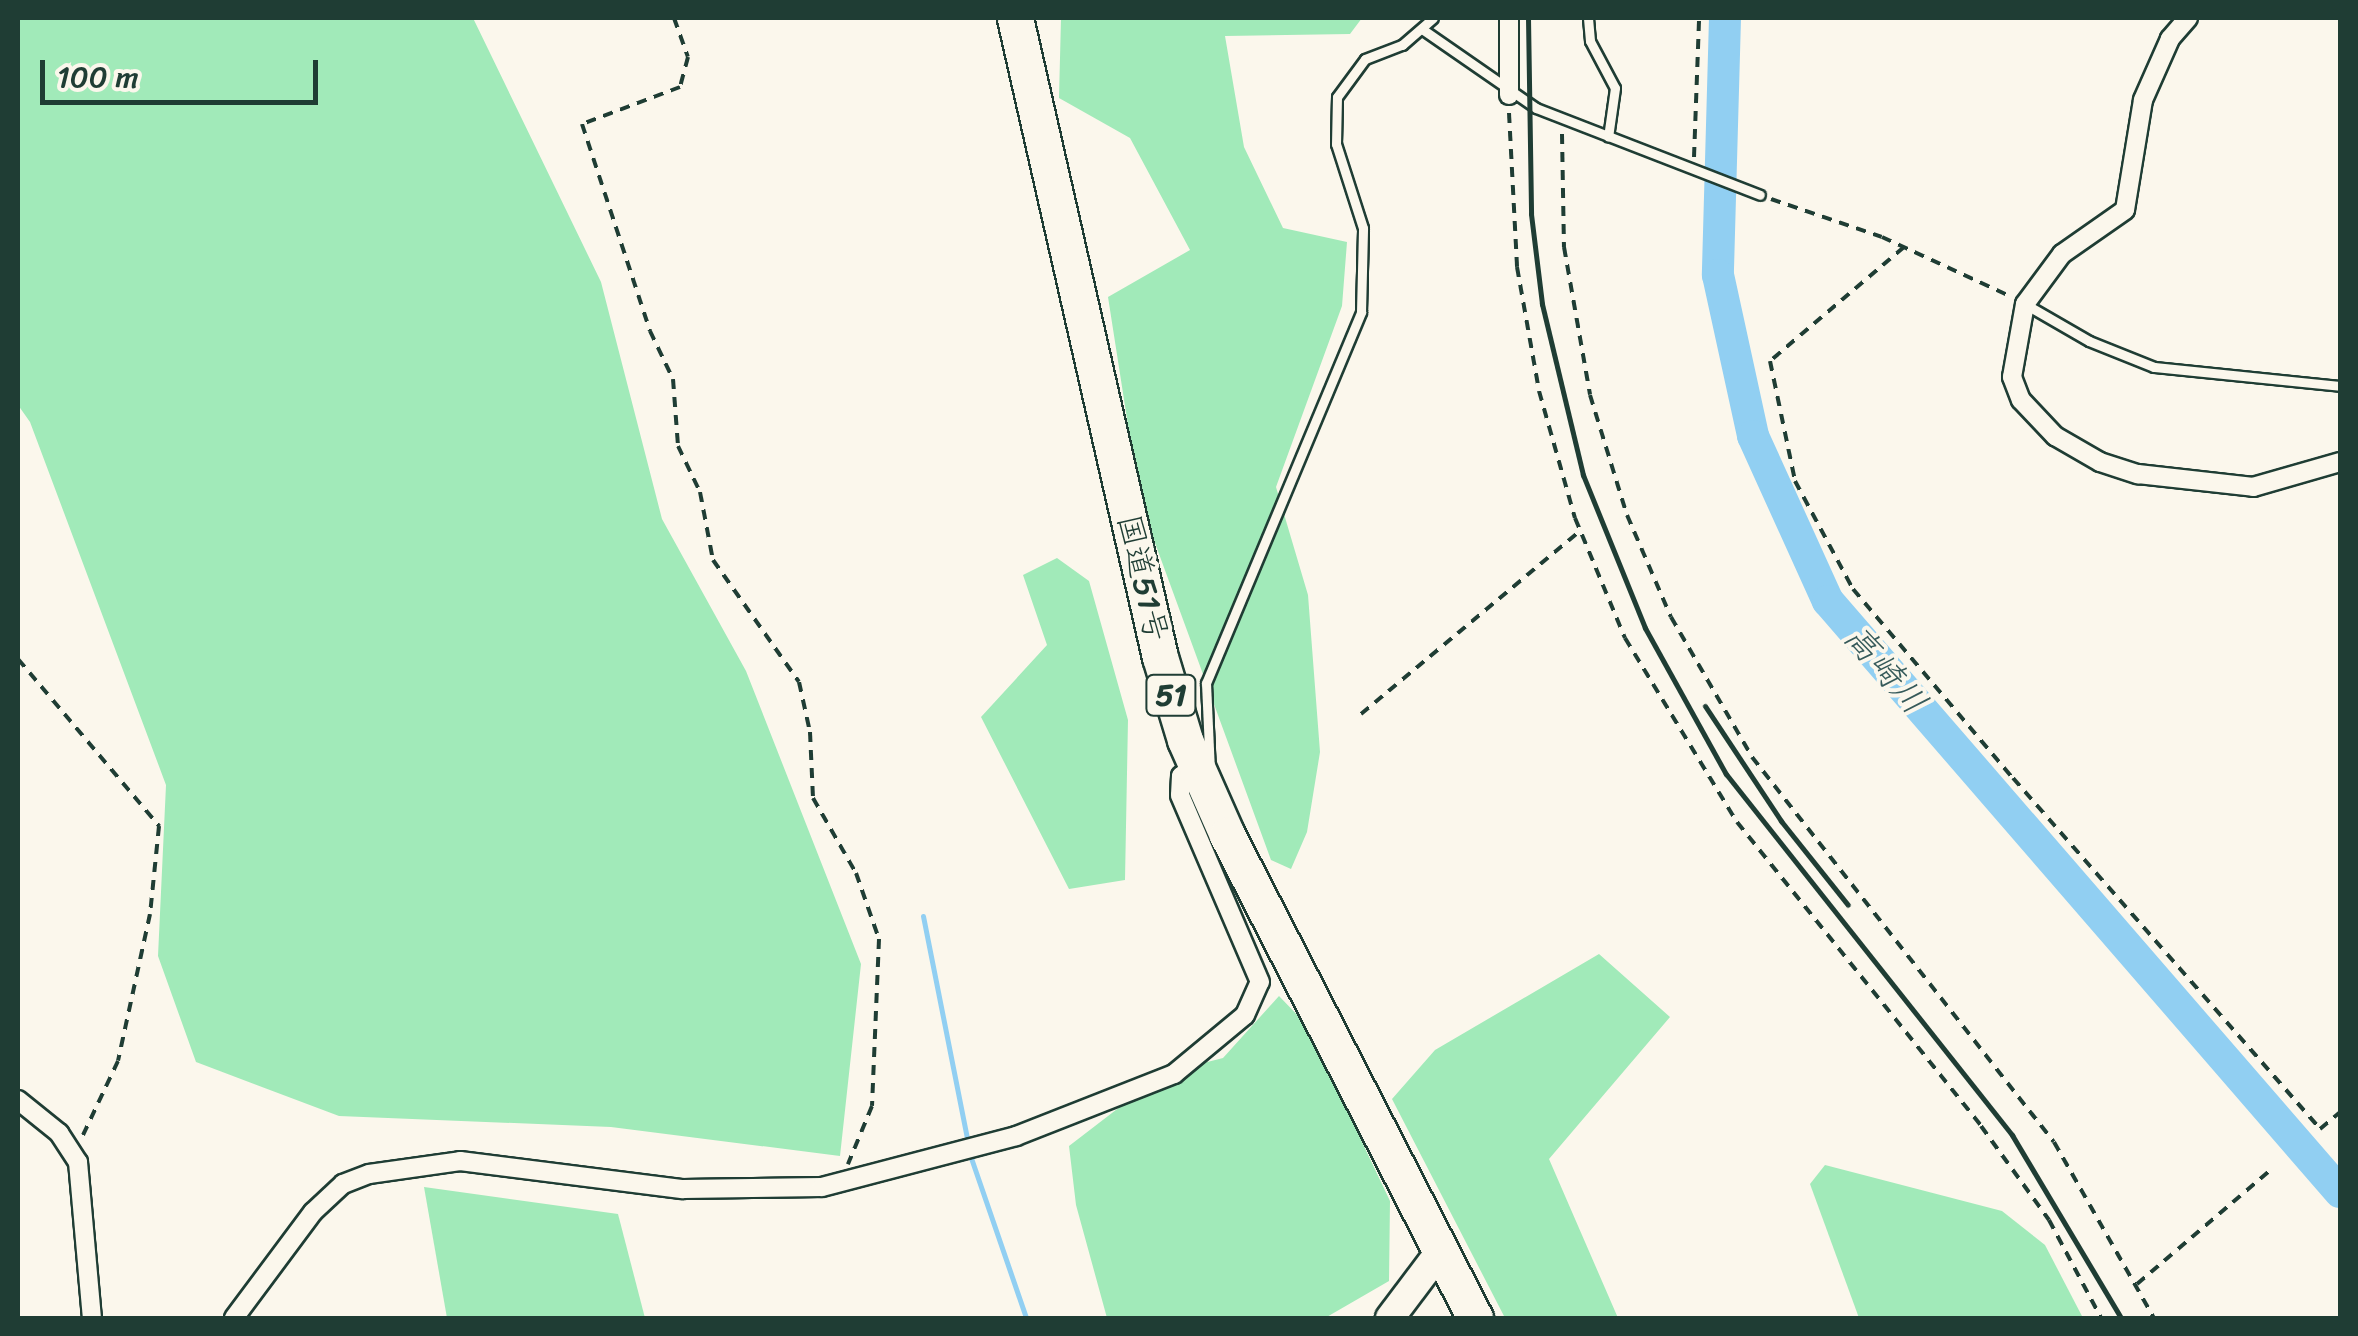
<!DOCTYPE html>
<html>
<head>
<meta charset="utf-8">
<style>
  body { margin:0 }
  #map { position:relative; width:2358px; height:1336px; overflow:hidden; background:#fbf7ec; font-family:Sriracha,"Klee One",sans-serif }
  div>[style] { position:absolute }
  .green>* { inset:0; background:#a1eab9 }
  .stream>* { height:5px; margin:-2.5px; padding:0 2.5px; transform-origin:2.5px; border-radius:2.5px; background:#91cff2 }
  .river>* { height:32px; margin:-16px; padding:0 16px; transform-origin:16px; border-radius:16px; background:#91cff2 }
  .path>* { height:4px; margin-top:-2px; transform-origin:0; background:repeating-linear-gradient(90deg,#1f3d34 0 10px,transparent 0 18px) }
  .roads { filter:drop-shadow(2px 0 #1f3d34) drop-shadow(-2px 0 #1f3d34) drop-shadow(0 2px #1f3d34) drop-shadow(0 -2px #1f3d34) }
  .lane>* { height:9px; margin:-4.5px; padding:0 4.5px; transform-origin:4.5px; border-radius:4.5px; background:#fbf7ec }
  .street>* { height:18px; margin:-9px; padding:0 9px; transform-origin:9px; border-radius:9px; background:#fbf7ec }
  .secondary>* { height:28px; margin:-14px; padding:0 14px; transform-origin:14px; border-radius:14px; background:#fbf7ec }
  .highway>* { height:35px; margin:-17.5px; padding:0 17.5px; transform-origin:17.5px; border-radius:17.5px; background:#fbf7ec }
  .rail>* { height:5px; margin:-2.5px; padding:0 2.5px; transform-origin:2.5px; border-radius:2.5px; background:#1f3d34 }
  span { translate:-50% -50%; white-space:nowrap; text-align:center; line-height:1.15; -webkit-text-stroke:8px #fbf7ec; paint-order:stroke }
  .shield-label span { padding:2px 8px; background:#fbf7ec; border:2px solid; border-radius:8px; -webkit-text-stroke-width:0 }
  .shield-label { font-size:30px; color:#1f3d34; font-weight:700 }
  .street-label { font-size:32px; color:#1f3d34 }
  .water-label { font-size:35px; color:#365a5a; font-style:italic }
  .frame { position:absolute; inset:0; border:20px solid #1f3d34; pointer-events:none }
  .scale { position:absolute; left:40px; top:60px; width:278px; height:45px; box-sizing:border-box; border:5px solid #1f3d34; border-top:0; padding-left:12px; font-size:30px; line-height:35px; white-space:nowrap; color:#1f3d34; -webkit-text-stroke:8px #fbf7ec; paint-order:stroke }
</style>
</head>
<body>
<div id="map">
  <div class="green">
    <div style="clip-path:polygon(18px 18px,473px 18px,601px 282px,662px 519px,746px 671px,861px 964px,840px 1156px,611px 1127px,339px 1116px,196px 1062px,158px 956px,166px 785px,30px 422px,18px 405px)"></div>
    <div style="clip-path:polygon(1061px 18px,1362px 18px,1350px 34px,1225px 36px,1244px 147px,1283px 228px,1347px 242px,1342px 306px,1276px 487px,1308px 595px,1320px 752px,1307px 832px,1291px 869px,1271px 860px,1140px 502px,1108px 297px,1190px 250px,1130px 138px,1059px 98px)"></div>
    <div style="clip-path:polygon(1057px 558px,1089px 581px,1128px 720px,1125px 880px,1069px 889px,981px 717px,1047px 645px,1023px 575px)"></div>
    <div style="clip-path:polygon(1599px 954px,1670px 1017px,1549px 1159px,1618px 1318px,1505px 1318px,1392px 1099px,1435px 1050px)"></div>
    <div style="clip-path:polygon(1279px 996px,1306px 1024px,1390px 1201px,1389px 1281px,1325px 1318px,1107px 1318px,1076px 1205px,1069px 1146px,1164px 1073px,1223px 1058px)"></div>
    <div style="clip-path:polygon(1825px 1165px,2002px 1211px,2045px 1245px,2083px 1318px,1859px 1318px,1810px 1184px)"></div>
    <div style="clip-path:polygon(424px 1187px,618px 1214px,645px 1318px,447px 1318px)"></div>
  </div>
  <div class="stream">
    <div style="left:923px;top:916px;width:232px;rotate:78.8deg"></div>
    <div style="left:970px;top:1155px;width:172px;rotate:71deg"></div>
  </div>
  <div class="river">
    <div style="left:1725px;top:18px;width:257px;rotate:91.6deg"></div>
    <div style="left:1718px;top:275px;width:165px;rotate:77.7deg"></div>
    <div style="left:1753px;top:436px;width:181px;rotate:65.6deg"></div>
    <div style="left:1828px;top:601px;width:782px;rotate:49.1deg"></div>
  </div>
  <div class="path">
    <div style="left:674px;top:18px;width:41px;rotate:70.3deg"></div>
    <div style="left:688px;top:57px;width:31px;rotate:105deg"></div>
    <div style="left:680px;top:87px;width:105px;rotate:159.3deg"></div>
    <div style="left:582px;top:124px;width:218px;rotate:71.8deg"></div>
    <div style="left:650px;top:331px;width:53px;rotate:64.4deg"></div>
    <div style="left:673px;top:379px;width:67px;rotate:85.7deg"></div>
    <div style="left:678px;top:446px;width:51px;rotate:64.4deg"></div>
    <div style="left:700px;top:492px;width:69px;rotate:79.2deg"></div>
    <div style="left:713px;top:560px;width:149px;rotate:54.8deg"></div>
    <div style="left:799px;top:682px;width:51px;rotate:77.6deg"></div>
    <div style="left:810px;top:732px;width:66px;rotate:87.4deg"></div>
    <div style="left:813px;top:798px;width:86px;rotate:60.2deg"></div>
    <div style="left:856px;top:873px;width:70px;rotate:70.8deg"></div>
    <div style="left:879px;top:939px;width:167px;rotate:92.4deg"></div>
    <div style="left:872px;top:1106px;width:63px;rotate:112.5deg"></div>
    <div style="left:1509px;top:113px;width:154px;rotate:87deg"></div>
    <div style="left:1517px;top:267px;width:126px;rotate:79.9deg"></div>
    <div style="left:1539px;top:391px;width:132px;rotate:74.2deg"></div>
    <div style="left:1575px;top:518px;width:130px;rotate:67.4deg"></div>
    <div style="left:1625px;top:638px;width:215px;rotate:58.7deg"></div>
    <div style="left:1737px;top:822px;width:390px;rotate:51.2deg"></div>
    <div style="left:1981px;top:1126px;width:116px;rotate:54.1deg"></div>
    <div style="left:2049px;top:1220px;width:111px;rotate:62deg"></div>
    <div style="left:1562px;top:134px;width:113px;rotate:89deg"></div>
    <div style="left:1564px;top:247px;width:150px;rotate:80deg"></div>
    <div style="left:1590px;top:395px;width:126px;rotate:72.9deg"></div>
    <div style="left:1627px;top:515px;width:111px;rotate:66.7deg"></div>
    <div style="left:1671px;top:617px;width:162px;rotate:59.9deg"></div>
    <div style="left:1752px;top:757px;width:489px;rotate:51.9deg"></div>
    <div style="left:2054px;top:1142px;width:202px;rotate:60.4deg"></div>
    <div style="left:1694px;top:157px;width:139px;rotate:-87.9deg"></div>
    <div style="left:1771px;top:199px;width:117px;rotate:18.9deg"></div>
    <div style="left:1882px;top:237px;width:143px;rotate:24.8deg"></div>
    <div style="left:1904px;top:247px;width:176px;rotate:139.6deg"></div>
    <div style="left:1770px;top:361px;width:123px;rotate:78.2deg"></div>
    <div style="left:1795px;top:481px;width:123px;rotate:61.8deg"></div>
    <div style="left:1853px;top:589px;width:248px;rotate:49.8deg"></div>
    <div style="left:2013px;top:778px;width:466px;rotate:48.8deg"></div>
    <div style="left:2320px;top:1129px;width:26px;rotate:-40deg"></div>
    <div style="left:18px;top:659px;width:219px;rotate:49.8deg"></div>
    <div style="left:159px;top:826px;width:88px;rotate:95.8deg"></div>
    <div style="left:150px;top:914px;width:150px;rotate:102.3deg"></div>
    <div style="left:118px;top:1061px;width:82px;rotate:115.3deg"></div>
    <div style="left:1361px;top:714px;width:285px;rotate:-39.9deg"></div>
    <div style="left:2137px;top:1284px;width:179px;rotate:-40.5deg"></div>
  </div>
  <div class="roads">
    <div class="lane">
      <div style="left:1588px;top:18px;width:23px;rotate:85deg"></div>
      <div style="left:1590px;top:41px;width:53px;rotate:62deg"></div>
      <div style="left:1615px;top:88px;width:49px;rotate:98.1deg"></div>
      <div style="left:1422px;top:29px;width:139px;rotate:34.7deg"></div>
      <div style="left:1536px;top:108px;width:240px;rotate:21.2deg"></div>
      <div style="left:2025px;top:304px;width:74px;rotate:30deg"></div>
      <div style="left:2089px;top:341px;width:70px;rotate:21.8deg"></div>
      <div style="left:2154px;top:367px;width:187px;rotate:5.8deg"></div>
      <div style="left:1210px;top:771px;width:88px;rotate:-92.6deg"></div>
      <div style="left:1206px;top:683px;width:402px;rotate:-67.3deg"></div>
      <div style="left:1361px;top:312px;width:84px;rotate:-88.6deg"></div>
      <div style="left:1363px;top:228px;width:88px;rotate:-107.8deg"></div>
      <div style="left:1336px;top:144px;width:47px;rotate:-88.8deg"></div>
      <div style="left:1337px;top:97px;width:47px;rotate:-53.6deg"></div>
      <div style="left:1365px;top:59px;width:40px;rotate:-21deg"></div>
      <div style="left:1402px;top:45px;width:41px;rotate:-41.1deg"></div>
    </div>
    <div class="street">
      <div style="left:2188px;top:18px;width:28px;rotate:131deg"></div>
      <div style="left:2170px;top:39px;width:67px;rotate:113.9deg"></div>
      <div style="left:2143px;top:100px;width:111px;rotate:99.3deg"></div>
      <div style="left:2125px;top:210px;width:77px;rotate:145.1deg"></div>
      <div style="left:2062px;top:254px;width:62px;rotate:126.5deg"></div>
      <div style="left:2025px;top:304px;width:74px;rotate:100.1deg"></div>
      <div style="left:2012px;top:377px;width:25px;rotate:69deg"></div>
      <div style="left:2021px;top:400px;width:50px;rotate:46.6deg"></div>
      <div style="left:2055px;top:436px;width:52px;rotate:30deg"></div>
      <div style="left:2100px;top:462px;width:40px;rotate:18deg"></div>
      <div style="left:2138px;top:474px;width:116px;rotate:6.4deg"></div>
      <div style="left:2253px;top:487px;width:91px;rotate:-16deg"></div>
      <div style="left:1509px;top:95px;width:77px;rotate:-90deg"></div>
      <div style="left:18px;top:1100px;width:53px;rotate:38.8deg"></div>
      <div style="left:59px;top:1133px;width:35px;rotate:57deg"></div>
      <div style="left:78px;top:1162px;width:157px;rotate:84.9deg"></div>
      <div style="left:234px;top:1318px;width:132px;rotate:-53.3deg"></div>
      <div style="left:313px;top:1212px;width:41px;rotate:-43deg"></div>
      <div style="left:343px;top:1184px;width:28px;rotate:-21deg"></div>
      <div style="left:369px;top:1174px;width:92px;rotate:-8.1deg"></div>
      <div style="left:460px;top:1161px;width:225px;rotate:7.2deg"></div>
      <div style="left:683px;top:1189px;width:139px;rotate:-0.8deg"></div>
      <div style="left:822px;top:1187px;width:201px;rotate:-14.7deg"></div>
      <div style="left:1016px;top:1136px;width:170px;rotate:-21.4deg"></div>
      <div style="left:1174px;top:1074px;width:92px;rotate:-39.7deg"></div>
      <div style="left:1245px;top:1015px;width:36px;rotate:-66deg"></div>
      <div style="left:1260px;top:982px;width:203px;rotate:-113.2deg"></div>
      <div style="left:1180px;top:795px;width:19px;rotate:-87deg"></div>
      <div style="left:1181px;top:776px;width:19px;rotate:-36deg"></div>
    </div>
    <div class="secondary">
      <div style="left:1390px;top:1318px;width:86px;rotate:-53deg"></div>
    </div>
    <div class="highway">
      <div style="left:1015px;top:18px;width:655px;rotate:77.22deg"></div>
      <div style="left:1160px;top:657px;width:87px;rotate:73.2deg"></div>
      <div style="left:1185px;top:740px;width:104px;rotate:66.1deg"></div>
      <div style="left:1227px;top:835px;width:543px;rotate:62.82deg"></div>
    </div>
  </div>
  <div class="rail">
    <div style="left:1528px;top:18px;width:196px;rotate:89.1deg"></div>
    <div style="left:1531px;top:214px;width:91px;rotate:83deg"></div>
    <div style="left:1542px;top:304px;width:176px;rotate:76.5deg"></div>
    <div style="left:1583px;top:475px;width:165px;rotate:67.9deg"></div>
    <div style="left:1645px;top:628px;width:167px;rotate:61deg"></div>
    <div style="left:1726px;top:774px;width:461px;rotate:51.6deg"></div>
    <div style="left:2012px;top:1135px;width:213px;rotate:59.2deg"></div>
    <div style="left:1705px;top:706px;width:138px;rotate:56.5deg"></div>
    <div style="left:1781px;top:821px;width:107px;rotate:51.4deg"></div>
  </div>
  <div class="shield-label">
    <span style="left:1171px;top:695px">51</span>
  </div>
  <div class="street-label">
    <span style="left:1142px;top:578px;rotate:77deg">国道51号</span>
  </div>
  <div class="water-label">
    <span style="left:1886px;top:669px;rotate:49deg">高崎川</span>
  </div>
  <div class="frame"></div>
  <div class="scale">100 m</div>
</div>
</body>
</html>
